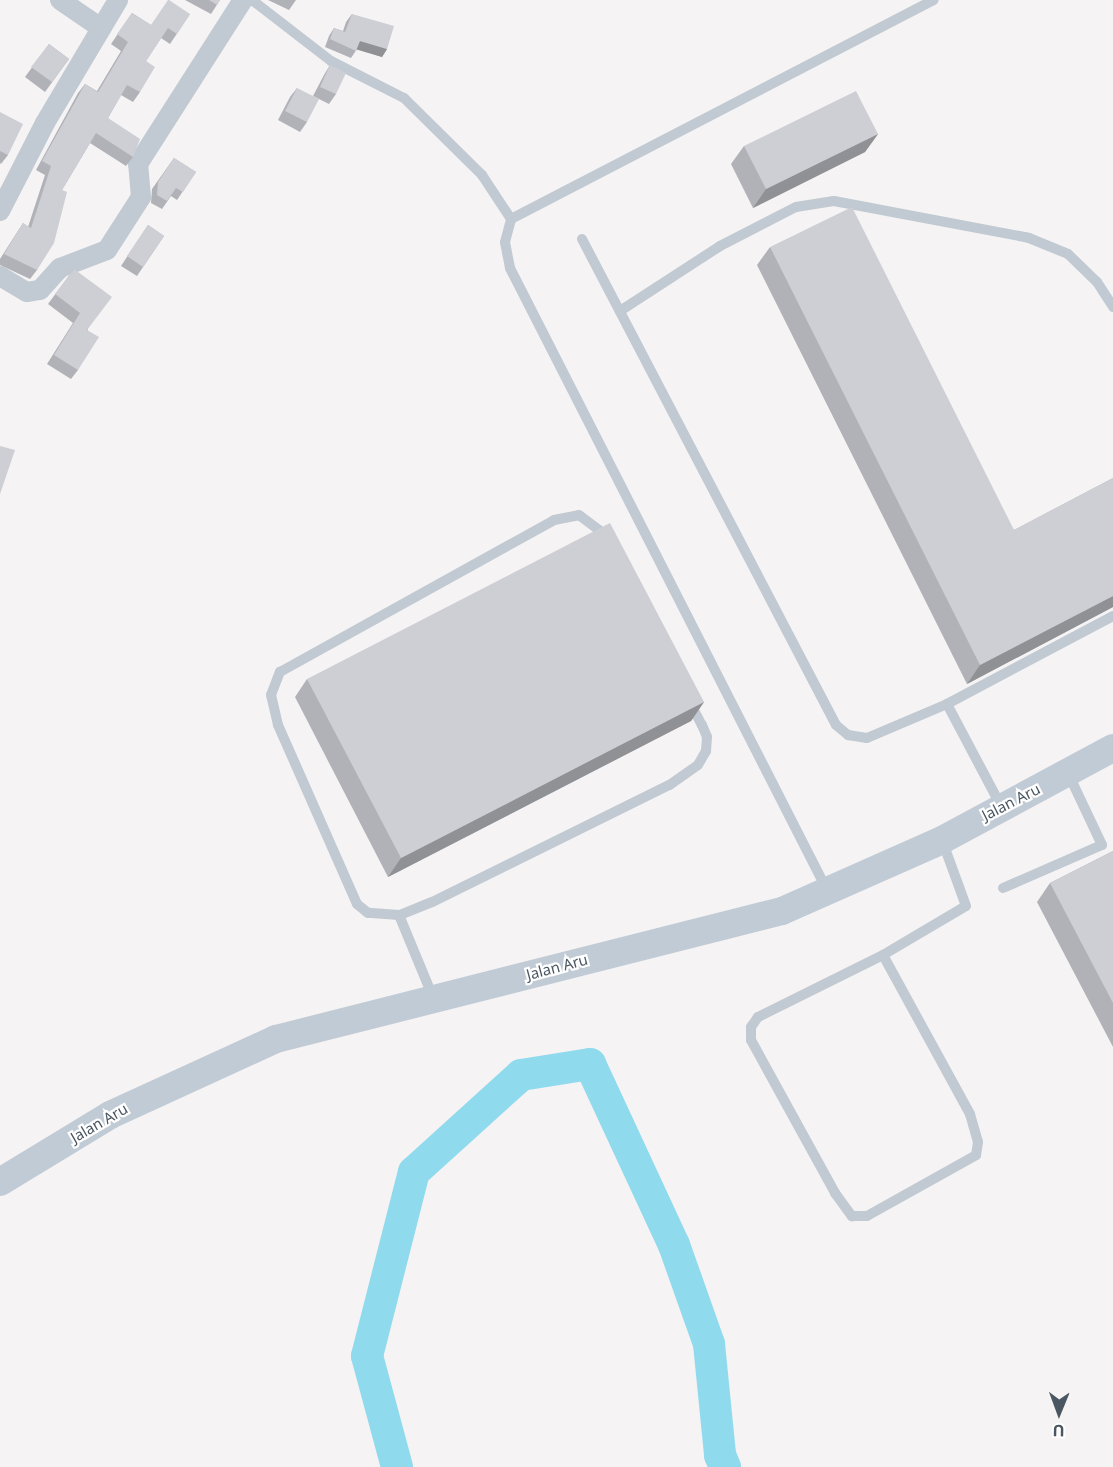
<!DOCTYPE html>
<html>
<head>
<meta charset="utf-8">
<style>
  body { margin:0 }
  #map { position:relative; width:1113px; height:1467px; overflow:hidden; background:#f5f3f3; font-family:"Noto Sans",sans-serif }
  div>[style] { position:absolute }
  .river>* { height:32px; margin:-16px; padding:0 16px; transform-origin:16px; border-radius:16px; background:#90daee }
  .lane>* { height:10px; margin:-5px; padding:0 5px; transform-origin:5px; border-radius:5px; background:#c1cad2 }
  .street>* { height:20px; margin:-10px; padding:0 10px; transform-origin:10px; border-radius:10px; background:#c1cad2 }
  .secondary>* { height:28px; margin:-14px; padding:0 14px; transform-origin:14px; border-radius:14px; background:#c1cbd6 }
  .wall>* { inset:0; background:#b0b2b7 }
  .shaded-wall>* { inset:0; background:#909195 }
  .building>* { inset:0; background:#cdcfd5 }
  span { translate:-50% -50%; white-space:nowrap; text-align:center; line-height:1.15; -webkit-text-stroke:4.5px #fff; paint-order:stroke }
  .street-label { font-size:15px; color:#4a5661 }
  .north { position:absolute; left:1029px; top:1383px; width:60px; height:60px; -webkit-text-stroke:4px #fff; paint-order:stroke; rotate:181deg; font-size:16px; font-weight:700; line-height:24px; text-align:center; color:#4a5661 }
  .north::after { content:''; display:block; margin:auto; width:21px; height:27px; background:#4a5661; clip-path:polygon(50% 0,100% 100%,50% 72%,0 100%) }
</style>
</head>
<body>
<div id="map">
  <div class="river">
    <div style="left:397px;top:1467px;width:115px;rotate:-105.1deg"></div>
    <div style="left:367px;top:1356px;width:190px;rotate:-75.7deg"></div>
    <div style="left:414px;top:1172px;width:144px;rotate:-42.2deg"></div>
    <div style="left:521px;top:1075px;width:70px;rotate:-9.1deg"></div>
    <div style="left:590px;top:1064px;width:200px;rotate:65.1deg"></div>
    <div style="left:674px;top:1245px;width:105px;rotate:70.5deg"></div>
    <div style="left:709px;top:1344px;width:112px;rotate:84.3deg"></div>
    <div style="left:720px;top:1455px;width:13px;rotate:67deg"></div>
  </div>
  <div class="lane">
    <div style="left:252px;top:0;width:100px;rotate:37.7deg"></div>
    <div style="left:331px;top:61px;width:82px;rotate:26.9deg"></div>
    <div style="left:404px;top:98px;width:110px;rotate:44.6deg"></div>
    <div style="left:482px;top:175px;width:53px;rotate:56.6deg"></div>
    <div style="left:582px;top:239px;width:548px;rotate:62.41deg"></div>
    <div style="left:836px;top:725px;width:16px;rotate:40deg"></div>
    <div style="left:848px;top:735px;width:19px;rotate:9deg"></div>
    <div style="left:867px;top:738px;width:87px;rotate:-23deg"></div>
    <div style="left:947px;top:704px;width:188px;rotate:-27.9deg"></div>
    <div style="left:620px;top:311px;width:119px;rotate:-33deg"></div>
    <div style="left:720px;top:246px;width:85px;rotate:-27.2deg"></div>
    <div style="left:796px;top:207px;width:38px;rotate:-9deg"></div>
    <div style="left:834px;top:201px;width:198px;rotate:10.7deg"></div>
    <div style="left:1029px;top:238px;width:42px;rotate:22.3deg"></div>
    <div style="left:1068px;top:254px;width:40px;rotate:44deg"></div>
    <div style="left:1097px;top:282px;width:30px;rotate:57deg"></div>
    <div style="left:579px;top:515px;width:25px;rotate:37deg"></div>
    <div style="left:599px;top:530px;width:221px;rotate:62.2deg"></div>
    <div style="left:702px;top:725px;width:13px;rotate:67deg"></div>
    <div style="left:707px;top:737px;width:14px;rotate:94deg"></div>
    <div style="left:706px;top:751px;width:16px;rotate:120deg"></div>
    <div style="left:698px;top:765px;width:35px;rotate:145deg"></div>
    <div style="left:669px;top:785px;width:264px;rotate:153.7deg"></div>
    <div style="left:432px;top:902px;width:35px;rotate:158deg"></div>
    <div style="left:399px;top:915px;width:31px;rotate:-176deg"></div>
    <div style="left:368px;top:913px;width:14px;rotate:-141deg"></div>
    <div style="left:357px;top:904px;width:196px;rotate:-113.8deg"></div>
    <div style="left:278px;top:725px;width:31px;rotate:-103deg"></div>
    <div style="left:271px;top:695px;width:25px;rotate:-69deg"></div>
    <div style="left:280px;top:672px;width:313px;rotate:-29deg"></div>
    <div style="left:554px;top:520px;width:25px;rotate:-11deg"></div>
    <div style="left:947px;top:704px;width:115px;rotate:62.1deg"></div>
    <div style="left:1003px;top:888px;width:108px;rotate:-23.5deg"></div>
    <div style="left:1102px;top:845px;width:80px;rotate:-115.3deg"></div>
    <div style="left:827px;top:890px;width:698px;rotate:-117.01deg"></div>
    <div style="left:510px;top:268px;width:26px;rotate:-101deg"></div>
    <div style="left:505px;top:242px;width:24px;rotate:-75deg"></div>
    <div style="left:511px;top:219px;width:476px;rotate:-27.4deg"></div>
    <div style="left:399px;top:915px;width:89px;rotate:67.5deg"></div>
    <div style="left:883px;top:955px;width:140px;rotate:153.6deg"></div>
    <div style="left:758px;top:1017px;width:12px;rotate:125deg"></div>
    <div style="left:751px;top:1027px;width:13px;rotate:90deg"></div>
    <div style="left:751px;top:1040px;width:175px;rotate:61.2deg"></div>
    <div style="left:835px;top:1193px;width:29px;rotate:54deg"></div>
    <div style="left:852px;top:1216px;width:15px"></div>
    <div style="left:867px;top:1216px;width:125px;rotate:-29.2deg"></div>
    <div style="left:976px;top:1155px;width:13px;rotate:-81deg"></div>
    <div style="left:978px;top:1142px;width:29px;rotate:-106deg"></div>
    <div style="left:970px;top:1114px;width:181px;rotate:-118.7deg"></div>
    <div style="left:883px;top:955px;width:96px;rotate:-30.6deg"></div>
    <div style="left:966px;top:906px;width:70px;rotate:-110deg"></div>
  </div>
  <div class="street">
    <div style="left:60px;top:0;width:50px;rotate:34.3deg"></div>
    <div style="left:0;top:211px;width:99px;rotate:-62.9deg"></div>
    <div style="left:45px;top:123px;width:143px;rotate:-59.3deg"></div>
    <div style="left:0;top:276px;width:31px;rotate:31deg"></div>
    <div style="left:27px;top:292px;width:13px;rotate:-9deg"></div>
    <div style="left:40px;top:290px;width:30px;rotate:-48deg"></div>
    <div style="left:60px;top:268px;width:50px;rotate:-21deg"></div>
    <div style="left:107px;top:250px;width:63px;rotate:-57.3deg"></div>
    <div style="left:141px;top:197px;width:33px;rotate:-95deg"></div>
    <div style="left:138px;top:164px;width:195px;rotate:-57.4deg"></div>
  </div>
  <div class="secondary">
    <div style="left:0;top:1182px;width:129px;rotate:-31.3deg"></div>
    <div style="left:110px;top:1115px;width:183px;rotate:-24.6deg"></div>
    <div style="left:276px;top:1039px;width:522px;rotate:-14.2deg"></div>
    <div style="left:782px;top:911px;width:175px;rotate:-23.9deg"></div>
    <div style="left:942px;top:840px;width:194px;rotate:-28.3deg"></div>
  </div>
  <div class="wall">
    <div style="clip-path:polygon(185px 0,220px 0,211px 14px)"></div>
    <div style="clip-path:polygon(268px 0,296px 0,289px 10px)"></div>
    <div style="clip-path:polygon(132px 13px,151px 25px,190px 14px,170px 44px,161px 38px,146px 61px,140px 92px,133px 102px,121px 95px,108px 118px,133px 157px,126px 166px,90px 143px,62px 190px,37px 270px,30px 279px,0 265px,0 259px,23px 223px,28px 227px,45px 175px,36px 170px,78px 93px,85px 84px,97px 91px,121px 51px,111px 44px)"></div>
    <div style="clip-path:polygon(352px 14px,387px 49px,382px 57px,357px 49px,351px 58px,325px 47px,329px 36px,334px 28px,343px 31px,346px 22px)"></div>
    <div style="clip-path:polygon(49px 44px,69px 59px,45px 92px,25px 77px)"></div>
    <div style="clip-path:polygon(330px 65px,336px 94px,329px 104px,313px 96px,324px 75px)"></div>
    <div style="clip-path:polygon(297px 88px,307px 122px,300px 132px,278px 120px,290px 97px)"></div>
    <div style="clip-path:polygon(0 112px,8px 155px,1px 164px,0 163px)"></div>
    <div style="clip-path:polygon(878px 134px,865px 152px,753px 208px,731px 164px,744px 146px)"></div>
    <div style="clip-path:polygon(174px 158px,196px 172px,177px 200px,171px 196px,162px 209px,151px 203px,152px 189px)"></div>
    <div style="clip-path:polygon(148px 225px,164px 236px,137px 276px,121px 266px)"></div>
    <div style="clip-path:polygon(770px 247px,1014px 530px,1113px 478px,1113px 607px,967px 684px,757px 265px)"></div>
    <div style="clip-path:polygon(74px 269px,88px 330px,78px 370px,71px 379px,47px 364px,73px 323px,48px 304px)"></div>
    <div style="clip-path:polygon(307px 679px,704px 702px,691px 721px,388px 877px,295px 697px)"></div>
    <div style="clip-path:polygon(1113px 851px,1113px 1047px,1037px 902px,1050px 883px)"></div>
  </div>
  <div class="shaded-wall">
    <div style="clip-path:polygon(360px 41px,387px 49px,382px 57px,355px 49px)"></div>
    <div style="clip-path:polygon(878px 134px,865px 152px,753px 208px,766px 189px)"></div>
    <div style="clip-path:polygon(1113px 596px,1113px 607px,967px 684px,980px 665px)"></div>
    <div style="clip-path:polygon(704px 702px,691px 721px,388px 877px,401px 858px)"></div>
  </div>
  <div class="building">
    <div style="clip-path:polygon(168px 0,169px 0,190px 14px,177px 34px,168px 28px,146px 61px,155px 67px,140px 92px,127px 85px,108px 118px,140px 139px,133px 157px,96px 133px,62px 190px,67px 192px,54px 243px,37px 270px,4px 254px,23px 223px,31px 228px,51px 166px,42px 161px,85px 84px,98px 92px,128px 42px,117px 34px,132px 13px,151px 25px)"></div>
    <div style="clip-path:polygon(209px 0,220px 0,217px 5px)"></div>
    <div style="clip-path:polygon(352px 14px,394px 26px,387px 49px,360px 41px,356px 51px,330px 39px,334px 28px,345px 32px)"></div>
    <div style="clip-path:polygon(49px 44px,69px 59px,52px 82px,31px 67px)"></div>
    <div style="clip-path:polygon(330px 65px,346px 73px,336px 94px,320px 87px)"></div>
    <div style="clip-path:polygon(297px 88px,319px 99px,307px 122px,285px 111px)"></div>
    <div style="clip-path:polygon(856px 91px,878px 134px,766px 189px,744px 146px)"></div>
    <div style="clip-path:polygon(0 112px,23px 124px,8px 155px,0 151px)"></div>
    <div style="clip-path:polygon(174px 158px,196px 172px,183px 192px,176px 188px,167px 201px,157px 195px,158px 182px)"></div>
    <div style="clip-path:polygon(852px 207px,1014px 530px,1113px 478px,1113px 596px,980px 665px,770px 247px)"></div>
    <div style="clip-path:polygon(148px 225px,164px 236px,143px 267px,127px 256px)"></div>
    <div style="clip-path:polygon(74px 269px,112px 297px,87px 330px,99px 337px,78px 370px,54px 355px,80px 313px,55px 294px)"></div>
    <div style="clip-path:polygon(0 446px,15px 450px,0 494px)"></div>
    <div style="clip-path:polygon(610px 523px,704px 702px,401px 858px,307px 679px)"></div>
    <div style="clip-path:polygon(1113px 851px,1113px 1003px,1050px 883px)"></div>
  </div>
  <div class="street-label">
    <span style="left:1011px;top:802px;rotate:-27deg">Jalan Aru</span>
    <span style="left:557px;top:967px;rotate:-15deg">Jalan Aru</span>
    <span style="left:99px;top:1123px;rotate:-30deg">Jalan Aru</span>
  </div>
  <div class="north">U</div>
</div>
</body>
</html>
